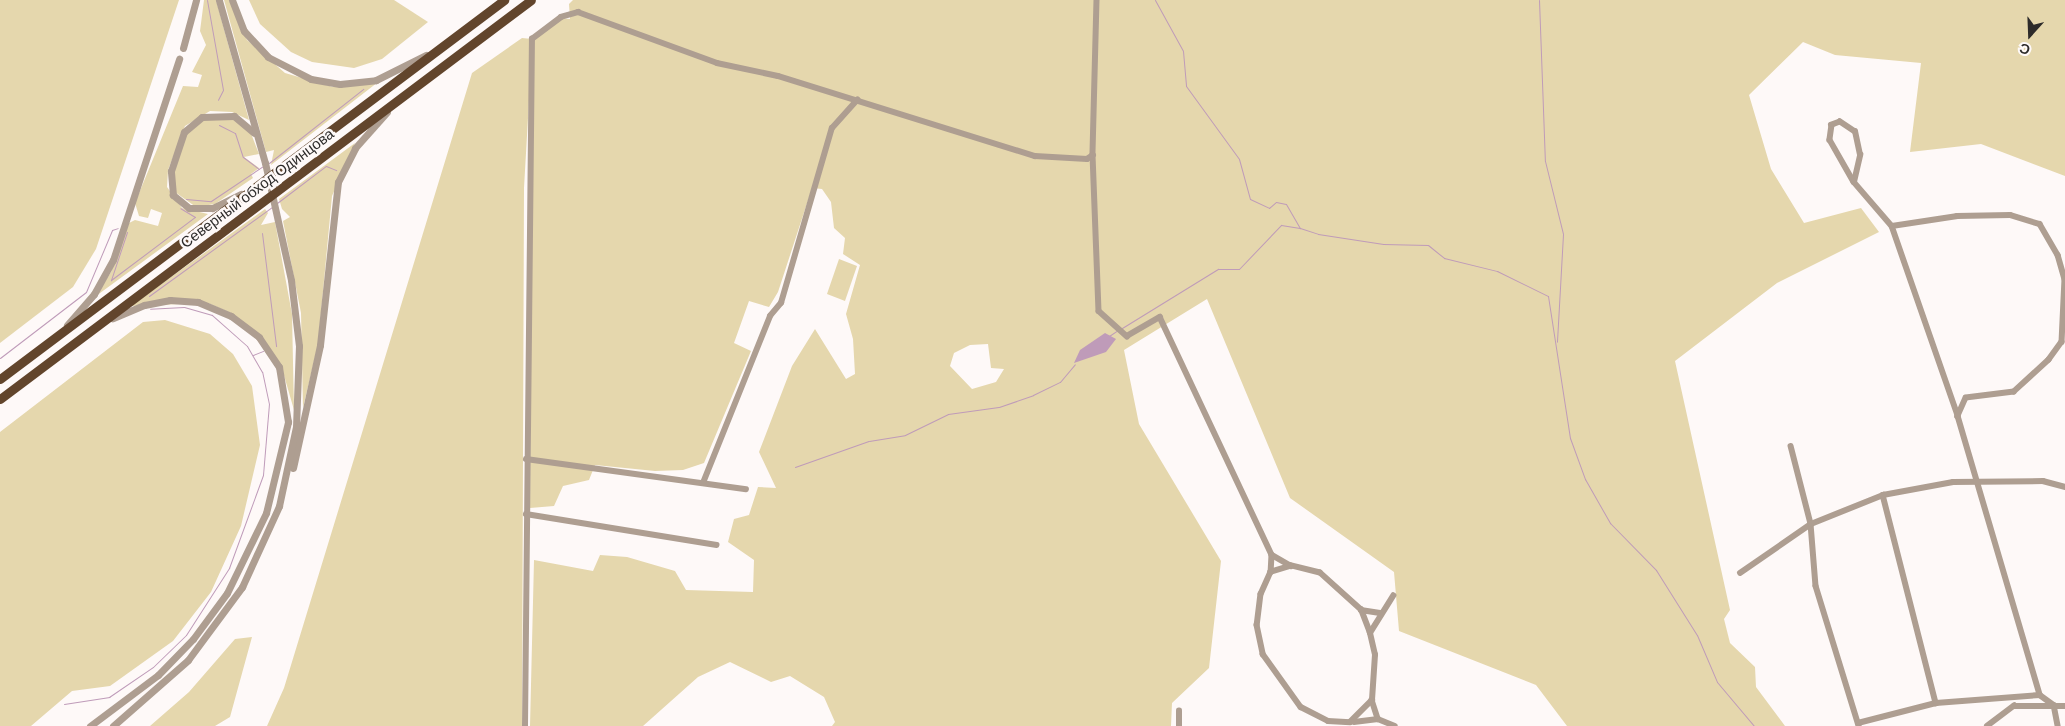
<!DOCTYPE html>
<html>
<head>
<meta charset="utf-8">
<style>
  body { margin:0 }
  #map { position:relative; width:2065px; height:726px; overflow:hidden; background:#fef9f8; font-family:Barlow,sans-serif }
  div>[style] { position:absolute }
  .green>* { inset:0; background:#e5d7ad }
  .water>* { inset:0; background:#bf9bb9 }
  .stream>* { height:1px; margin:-0.5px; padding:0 0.5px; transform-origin:0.5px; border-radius:0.5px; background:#bf9bb9 }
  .minor>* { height:5.5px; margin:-2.75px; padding:0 2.75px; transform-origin:2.75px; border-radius:2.75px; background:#ae9e91 }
  .tertiary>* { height:7px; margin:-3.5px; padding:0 3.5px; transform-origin:3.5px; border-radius:3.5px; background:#ae9e91 }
  .trunk>* { height:9px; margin:-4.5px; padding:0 4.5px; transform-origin:4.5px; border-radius:4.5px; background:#62452c }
  span { translate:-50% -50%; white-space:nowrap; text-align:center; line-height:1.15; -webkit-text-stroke:5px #fef9f8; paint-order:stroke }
  .street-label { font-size:15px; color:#2d2b2a }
  .north { position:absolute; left:2005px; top:10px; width:50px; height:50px; -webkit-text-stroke:4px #fef9f8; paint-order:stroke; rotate:200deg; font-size:14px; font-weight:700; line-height:20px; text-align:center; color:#2d2b2a }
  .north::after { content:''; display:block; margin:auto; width:18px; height:22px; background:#2d2b2a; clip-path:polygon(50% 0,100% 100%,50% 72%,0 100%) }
</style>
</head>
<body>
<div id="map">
  <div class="green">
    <div style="clip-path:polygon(0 0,179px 0,96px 249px,73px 287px,0 343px)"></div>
    <div style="clip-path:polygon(204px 0,216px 0,249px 120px,232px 112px,210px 111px,185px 126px,168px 170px,167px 187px,182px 208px,208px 214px,96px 296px,111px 272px,129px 223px,135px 220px,158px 226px,162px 213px,151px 209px,148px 218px,139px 216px,135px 203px,183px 86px,198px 87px,202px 75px,192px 72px,206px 45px,200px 31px)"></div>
    <div style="clip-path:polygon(224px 0,229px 0,247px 40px,285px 73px,333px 87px,382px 79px,271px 165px,274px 150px,266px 152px)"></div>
    <div style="clip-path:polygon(249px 0,394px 0,428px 22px,382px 59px,354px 68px,312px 62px,291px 52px,260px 24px)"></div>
    <div style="clip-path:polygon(evenodd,573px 0,2065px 0,2065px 176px,1981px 144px,1910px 152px,1921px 63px,1835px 55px,1803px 42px,1749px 95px,1771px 169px,1804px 223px,1861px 208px,1879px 232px,1777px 283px,1675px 361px,1730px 610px,1724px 619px,1730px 643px,1755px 667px,1756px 687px,1785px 726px,1567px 726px,1536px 685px,1399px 631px,1394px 572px,1290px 498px,1207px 299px,1124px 350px,1139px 424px,1221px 561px,1209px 668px,1172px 703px,1171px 726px,832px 726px,835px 722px,824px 697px,790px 676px,771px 682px,730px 662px,698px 677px,643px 726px,530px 726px,534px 560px,593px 571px,600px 555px,627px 557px,675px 571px,686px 590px,753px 592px,754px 560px,728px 542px,734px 519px,749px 515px,758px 487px,776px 488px,759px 452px,792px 366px,815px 329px,846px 379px,855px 374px,853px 339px,846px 314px,860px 265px,843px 254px,845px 238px,834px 228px,831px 202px,822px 189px,812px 188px,778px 292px,769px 307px,749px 301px,734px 343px,751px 351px,704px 463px,683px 470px,655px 471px,595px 465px,589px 480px,563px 486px,554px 506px,530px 508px,532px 48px,524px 188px,522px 726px,267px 726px,284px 688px,472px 73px,522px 38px,532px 39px,561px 18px,570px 19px,569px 4px,573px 0,988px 344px,991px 368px,1004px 369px,996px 382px,972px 389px,950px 366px,954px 353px,970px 345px,988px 344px)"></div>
    <div style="clip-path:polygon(207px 118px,232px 118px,250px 131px,259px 154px,244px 157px,259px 168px,251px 174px,253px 178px,215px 204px,196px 207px,175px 192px,173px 172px,188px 131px)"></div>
    <div style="clip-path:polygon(355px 143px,332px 196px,318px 344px,303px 408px,301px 313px,283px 221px,290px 217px,282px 209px,279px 199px)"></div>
    <div style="clip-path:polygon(265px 209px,268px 213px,261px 225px,275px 222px,292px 314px,294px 410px,283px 372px,260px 335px,231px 313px,208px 303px,131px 306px)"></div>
    <div style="clip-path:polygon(839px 259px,857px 266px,845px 301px,827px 294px)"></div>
    <div style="clip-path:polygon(165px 320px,210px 334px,233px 354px,252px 386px,260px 445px,241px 526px,211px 592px,173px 641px,110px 686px,72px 691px,31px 726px,0 726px,0 432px,143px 322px)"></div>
    <div style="clip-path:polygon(252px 637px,230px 717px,215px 726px,150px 726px,189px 692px,235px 639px)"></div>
  </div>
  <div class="water">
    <div style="clip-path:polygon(1105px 333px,1116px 339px,1106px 352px,1074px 363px,1080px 350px)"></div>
  </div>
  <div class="stream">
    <div style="left:207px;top:0;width:91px;rotate:79.9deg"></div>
    <div style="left:223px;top:90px;width:11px;rotate:117deg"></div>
    <div style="left:1155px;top:0;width:58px;rotate:61.2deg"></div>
    <div style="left:1183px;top:51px;width:35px;rotate:85deg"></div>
    <div style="left:1186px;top:86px;width:90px;rotate:54deg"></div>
    <div style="left:1239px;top:159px;width:41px;rotate:74.6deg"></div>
    <div style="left:1250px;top:199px;width:21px;rotate:25deg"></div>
    <div style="left:1269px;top:208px;width:9px;rotate:-41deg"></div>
    <div style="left:1276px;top:202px;width:10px;rotate:11deg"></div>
    <div style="left:1286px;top:204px;width:28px;rotate:60deg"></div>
    <div style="left:1300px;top:228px;width:19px;rotate:18deg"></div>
    <div style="left:1318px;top:234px;width:66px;rotate:8.7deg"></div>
    <div style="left:1383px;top:244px;width:45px;rotate:1.3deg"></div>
    <div style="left:1428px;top:245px;width:21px;rotate:39deg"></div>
    <div style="left:1444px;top:258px;width:55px;rotate:13.8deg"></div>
    <div style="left:1497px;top:271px;width:57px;rotate:26.1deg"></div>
    <div style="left:1548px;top:296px;width:144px;rotate:81.2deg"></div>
    <div style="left:1570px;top:438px;width:44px;rotate:69.9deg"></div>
    <div style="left:1585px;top:479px;width:51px;rotate:60.4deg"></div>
    <div style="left:1610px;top:523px;width:66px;rotate:45.6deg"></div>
    <div style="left:1656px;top:570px;width:77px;rotate:57.8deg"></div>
    <div style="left:1697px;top:635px;width:51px;rotate:66.9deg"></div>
    <div style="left:1717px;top:682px;width:57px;rotate:49.9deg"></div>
    <div style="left:1539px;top:0;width:161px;rotate:87.9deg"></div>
    <div style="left:1545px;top:161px;width:75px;rotate:76.1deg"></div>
    <div style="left:1563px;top:234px;width:108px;rotate:93.2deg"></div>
    <div style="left:219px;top:125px;width:18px;rotate:27deg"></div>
    <div style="left:235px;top:133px;width:25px;rotate:72deg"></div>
    <div style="left:243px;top:157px;width:20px;rotate:37deg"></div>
    <div style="left:269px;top:163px;width:120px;rotate:-38.2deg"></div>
    <div style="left:186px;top:199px;width:25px;rotate:5deg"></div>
    <div style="left:211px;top:201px;width:63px;rotate:-33.9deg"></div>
    <div style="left:277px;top:203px;width:61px;rotate:-37.1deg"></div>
    <div style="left:326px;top:166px;width:11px;rotate:22deg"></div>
    <div style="left:127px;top:232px;width:51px;rotate:108.4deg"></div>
    <div style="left:111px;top:280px;width:105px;rotate:-36.9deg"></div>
    <div style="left:195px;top:217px;width:17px;rotate:-149deg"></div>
    <div style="left:262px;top:233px;width:114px;rotate:82.9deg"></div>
    <div style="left:149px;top:296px;width:152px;rotate:-35.9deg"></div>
    <div style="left:1122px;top:328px;width:113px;rotate:-31.6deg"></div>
    <div style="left:1218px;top:269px;width:21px"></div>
    <div style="left:1239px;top:269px;width:61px;rotate:-46.3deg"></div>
    <div style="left:1281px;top:225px;width:19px;rotate:9deg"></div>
    <div style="left:1109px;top:336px;width:11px;rotate:-34deg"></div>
    <div style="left:253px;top:355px;width:11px;rotate:-22deg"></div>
    <div style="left:0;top:358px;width:108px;rotate:-37.5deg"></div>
    <div style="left:86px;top:292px;width:67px;rotate:-67.2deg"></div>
    <div style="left:112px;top:230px;width:6px;rotate:-18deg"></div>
    <div style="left:795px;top:467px;width:78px;rotate:-19.4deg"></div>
    <div style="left:869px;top:441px;width:36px;rotate:-9deg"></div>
    <div style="left:905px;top:435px;width:48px;rotate:-26deg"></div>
    <div style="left:948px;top:414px;width:51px;rotate:-7.8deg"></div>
    <div style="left:999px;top:407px;width:36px;rotate:-19deg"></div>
    <div style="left:1033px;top:395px;width:30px;rotate:-26deg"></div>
    <div style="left:1060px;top:382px;width:23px;rotate:-50deg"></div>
    <div style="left:64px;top:704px;width:46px;rotate:-8.8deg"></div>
    <div style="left:109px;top:697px;width:53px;rotate:-34.3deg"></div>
    <div style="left:153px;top:667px;width:46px;rotate:-44.1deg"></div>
    <div style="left:186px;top:635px;width:80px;rotate:-57.3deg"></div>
    <div style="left:229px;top:568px;width:99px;rotate:-69.9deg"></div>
    <div style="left:263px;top:475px;width:71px;rotate:-85.2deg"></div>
    <div style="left:269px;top:404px;width:33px;rotate:-102deg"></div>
    <div style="left:262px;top:372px;width:30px;rotate:-120deg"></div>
    <div style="left:247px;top:346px;width:47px;rotate:-138.5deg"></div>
    <div style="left:212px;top:315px;width:29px;rotate:-164deg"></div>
    <div style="left:184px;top:307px;width:34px;rotate:177deg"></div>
  </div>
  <div class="minor">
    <div style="left:1097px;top:0;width:155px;rotate:91.5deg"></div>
    <div style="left:1093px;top:155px;width:156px;rotate:87.8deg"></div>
    <div style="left:1099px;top:311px;width:38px;rotate:42deg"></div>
    <div style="left:1127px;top:336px;width:38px;rotate:-30deg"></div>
    <div style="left:1160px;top:317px;width:263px;rotate:64.8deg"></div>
    <div style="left:1272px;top:555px;width:17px;rotate:93deg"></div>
    <div style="left:1854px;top:182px;width:28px;rotate:-77deg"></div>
    <div style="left:1860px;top:155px;width:24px;rotate:-102deg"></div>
    <div style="left:1855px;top:132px;width:18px;rotate:-146deg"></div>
    <div style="left:1840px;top:122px;width:9px;rotate:159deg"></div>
    <div style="left:1832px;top:125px;width:15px;rotate:98deg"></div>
    <div style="left:1830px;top:140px;width:48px;rotate:60.3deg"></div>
    <div style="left:1854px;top:182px;width:58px;rotate:49.2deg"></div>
    <div style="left:1892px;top:226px;width:201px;rotate:70.8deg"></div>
    <div style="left:1958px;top:416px;width:291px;rotate:73.6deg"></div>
    <div style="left:1892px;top:226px;width:66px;rotate:-8.7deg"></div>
    <div style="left:1957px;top:216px;width:53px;rotate:-1.1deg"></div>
    <div style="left:2010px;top:215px;width:31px;rotate:17deg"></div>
    <div style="left:2040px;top:224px;width:36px;rotate:60deg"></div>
    <div style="left:2058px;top:255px;width:25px;rotate:74deg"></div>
    <div style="left:2065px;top:279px;width:63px;rotate:92.7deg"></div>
    <div style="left:2062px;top:342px;width:22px;rotate:126deg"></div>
    <div style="left:2049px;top:360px;width:47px;rotate:137.6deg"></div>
    <div style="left:2014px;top:392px;width:48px;rotate:172.9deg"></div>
    <div style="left:1966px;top:398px;width:20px;rotate:114deg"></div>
    <div style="left:1791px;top:446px;width:81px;rotate:75.6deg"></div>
    <div style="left:1811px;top:524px;width:62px;rotate:85.4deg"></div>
    <div style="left:1816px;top:586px;width:146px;rotate:72.9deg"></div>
    <div style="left:526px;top:459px;width:222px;rotate:7.8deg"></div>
    <div style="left:703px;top:483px;width:180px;rotate:-68.1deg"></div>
    <div style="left:770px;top:316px;width:17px;rotate:-50deg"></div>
    <div style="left:781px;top:303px;width:182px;rotate:-73.8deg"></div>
    <div style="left:832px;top:128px;width:38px;rotate:-48deg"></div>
    <div style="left:1883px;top:495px;width:215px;rotate:75.7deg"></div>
    <div style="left:526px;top:514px;width:193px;rotate:9.2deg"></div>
    <div style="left:1272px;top:555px;width:22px;rotate:30deg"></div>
    <div style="left:1740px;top:573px;width:86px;rotate:-34.6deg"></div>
    <div style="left:1811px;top:524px;width:78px;rotate:-21.9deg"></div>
    <div style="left:1883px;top:495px;width:71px;rotate:-10.5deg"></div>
    <div style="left:1953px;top:482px;width:90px;rotate:-0.6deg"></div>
    <div style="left:2043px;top:481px;width:23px;rotate:15deg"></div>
    <div style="left:1361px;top:610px;width:19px;rotate:9deg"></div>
    <div style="left:1370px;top:633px;width:25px;rotate:-111deg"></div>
    <div style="left:1361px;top:610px;width:55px;rotate:-137.9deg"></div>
    <div style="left:1320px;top:573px;width:30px;rotate:-166deg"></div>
    <div style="left:1291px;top:566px;width:21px;rotate:163deg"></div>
    <div style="left:1271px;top:572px;width:24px;rotate:114deg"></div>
    <div style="left:1261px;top:594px;width:31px;rotate:97deg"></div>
    <div style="left:1257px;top:625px;width:30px;rotate:78deg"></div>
    <div style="left:1263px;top:654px;width:65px;rotate:54.4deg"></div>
    <div style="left:1301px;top:707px;width:30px;rotate:27deg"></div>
    <div style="left:1328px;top:721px;width:22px;rotate:3deg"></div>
    <div style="left:1350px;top:722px;width:31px;rotate:-45deg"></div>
    <div style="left:1372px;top:700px;width:45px;rotate:-86.2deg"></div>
    <div style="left:1375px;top:655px;width:23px;rotate:-103deg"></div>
    <div style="left:1370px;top:633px;width:44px;rotate:-58.1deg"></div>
    <div style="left:1372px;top:700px;width:20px;rotate:72deg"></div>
    <div style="left:1354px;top:722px;width:24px;rotate:-7deg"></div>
    <div style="left:1378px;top:719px;width:18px;rotate:22deg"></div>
    <div style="left:1858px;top:723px;width:81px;rotate:-14.4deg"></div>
    <div style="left:1936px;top:703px;width:104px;rotate:-4.4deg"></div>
    <div style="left:2040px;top:695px;width:17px;rotate:36deg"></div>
    <div style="left:2054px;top:705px;width:21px;rotate:79deg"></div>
    <div style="left:525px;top:726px;width:687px;rotate:-89.42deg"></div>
    <div style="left:532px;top:39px;width:36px;rotate:-37deg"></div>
    <div style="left:561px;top:17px;width:18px;rotate:-16deg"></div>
    <div style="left:578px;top:12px;width:148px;rotate:20.1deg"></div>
    <div style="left:717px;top:63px;width:62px;rotate:12deg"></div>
    <div style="left:778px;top:76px;width:269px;rotate:17.3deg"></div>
    <div style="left:1035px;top:156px;width:52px;rotate:3.3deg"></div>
    <div style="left:1087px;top:159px;width:7px;rotate:-34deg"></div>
    <div style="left:1179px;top:726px;width:15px;rotate:-90deg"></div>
    <div style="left:1987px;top:726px;width:34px;rotate:-37deg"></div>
    <div style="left:2014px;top:706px;width:51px"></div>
  </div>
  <div class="tertiary">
    <div style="left:232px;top:0;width:33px;rotate:69deg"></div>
    <div style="left:244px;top:31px;width:35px;rotate:47deg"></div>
    <div style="left:268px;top:57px;width:48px;rotate:27.1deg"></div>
    <div style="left:311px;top:79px;width:29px;rotate:10deg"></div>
    <div style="left:340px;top:84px;width:36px;rotate:-6deg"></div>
    <div style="left:376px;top:80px;width:56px;rotate:-26.6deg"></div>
    <div style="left:183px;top:48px;width:50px;rotate:-74.8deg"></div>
    <div style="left:241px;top:194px;width:32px;rotate:154deg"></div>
    <div style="left:212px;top:208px;width:23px;rotate:180deg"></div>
    <div style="left:189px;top:208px;width:21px;rotate:-141deg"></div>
    <div style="left:173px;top:195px;width:24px;rotate:-95deg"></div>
    <div style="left:171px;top:171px;width:41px;rotate:-71.6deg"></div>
    <div style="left:184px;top:132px;width:23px;rotate:-40deg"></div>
    <div style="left:202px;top:117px;width:32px;rotate:-2deg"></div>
    <div style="left:234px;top:116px;width:26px;rotate:40deg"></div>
    <div style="left:67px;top:325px;width:41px;rotate:-48.9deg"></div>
    <div style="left:94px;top:294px;width:39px;rotate:-61deg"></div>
    <div style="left:113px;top:260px;width:212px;rotate:-71.8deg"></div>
    <div style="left:293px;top:468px;width:126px;rotate:-77.6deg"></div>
    <div style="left:320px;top:345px;width:164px;rotate:-83.7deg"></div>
    <div style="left:338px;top:182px;width:38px;rotate:-63deg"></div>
    <div style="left:355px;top:148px;width:48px;rotate:-48.4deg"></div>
    <div style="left:90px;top:726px;width:85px;rotate:-36.9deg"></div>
    <div style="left:158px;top:675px;width:50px;rotate:-45.8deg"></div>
    <div style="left:193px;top:639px;width:57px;rotate:-53.5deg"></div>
    <div style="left:227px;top:593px;width:89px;rotate:-64deg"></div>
    <div style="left:266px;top:513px;width:94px;rotate:-76.4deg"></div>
    <div style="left:288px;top:422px;width:56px;rotate:-99.3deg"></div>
    <div style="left:279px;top:367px;width:36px;rotate:-124deg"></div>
    <div style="left:259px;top:337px;width:35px;rotate:-143deg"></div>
    <div style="left:231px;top:316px;width:36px;rotate:-157deg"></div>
    <div style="left:198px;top:302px;width:28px;rotate:-176deg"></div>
    <div style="left:170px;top:300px;width:26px;rotate:169deg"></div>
    <div style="left:144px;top:305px;width:34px;rotate:157deg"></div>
    <div style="left:113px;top:726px;width:100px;rotate:-41.3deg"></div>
    <div style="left:188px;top:660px;width:91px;rotate:-53.5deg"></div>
    <div style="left:242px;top:587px;width:89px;rotate:-65.4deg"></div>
    <div style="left:279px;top:506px;width:81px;rotate:-77.9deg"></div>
    <div style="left:296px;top:427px;width:81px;rotate:-87.9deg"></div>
    <div style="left:299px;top:346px;width:66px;rotate:-96.9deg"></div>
    <div style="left:291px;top:280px;width:120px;rotate:-102.5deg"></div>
    <div style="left:265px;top:163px;width:169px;rotate:-105.8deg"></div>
  </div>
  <div class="trunk">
    <div style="left:0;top:379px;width:631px;rotate:-36.94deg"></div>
    <div style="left:0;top:399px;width:664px;rotate:-36.92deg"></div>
  </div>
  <div class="street-label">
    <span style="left:257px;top:188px;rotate:-37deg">Северный обход Одинцова</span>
  </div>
  <div class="north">С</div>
</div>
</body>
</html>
